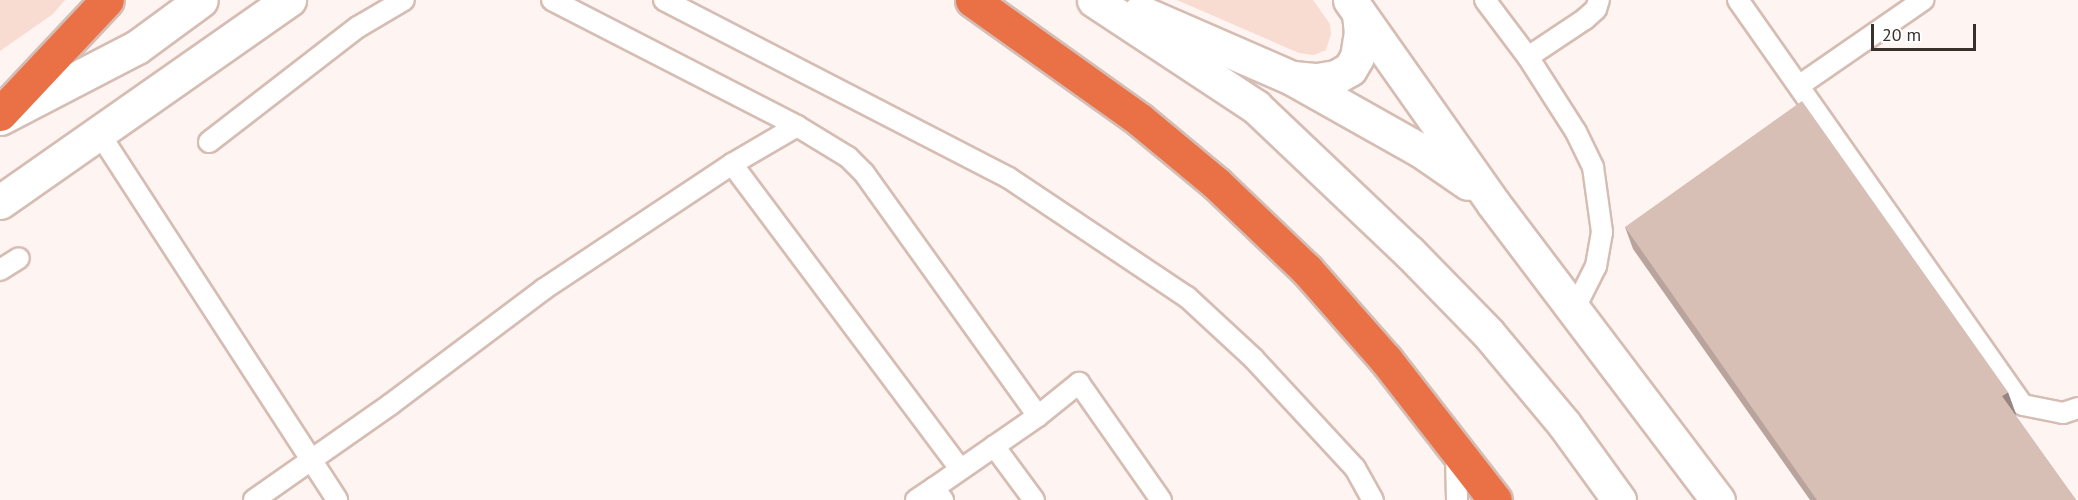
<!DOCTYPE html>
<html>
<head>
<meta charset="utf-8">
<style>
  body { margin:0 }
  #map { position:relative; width:2078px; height:500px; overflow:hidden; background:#fef4f1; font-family:"PT Sans",sans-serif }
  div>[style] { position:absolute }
  .green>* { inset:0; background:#f8dbd1 }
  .roads { filter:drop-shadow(2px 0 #d5bdb4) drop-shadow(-2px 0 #d5bdb4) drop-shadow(0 2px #d5bdb4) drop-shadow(0 -2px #d5bdb4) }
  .lane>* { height:20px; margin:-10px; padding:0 10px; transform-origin:10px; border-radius:10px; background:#fff }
  .secondary>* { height:33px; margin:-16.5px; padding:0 16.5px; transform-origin:16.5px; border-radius:16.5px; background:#fff }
  .highway>* { height:33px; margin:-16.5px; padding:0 16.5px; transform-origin:16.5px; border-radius:16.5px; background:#e97145 }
  .wall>* { inset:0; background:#b9a49d }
  .shaded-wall>* { inset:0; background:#96867f }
  .building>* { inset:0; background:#d7bfb6 }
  span { translate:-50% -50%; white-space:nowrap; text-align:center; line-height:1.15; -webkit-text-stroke:5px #fff; paint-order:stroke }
  .scale { position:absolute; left:1871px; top:24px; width:105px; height:27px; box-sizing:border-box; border:3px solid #39302c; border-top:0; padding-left:8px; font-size:18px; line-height:21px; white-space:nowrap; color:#39302c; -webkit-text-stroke:4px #fff; paint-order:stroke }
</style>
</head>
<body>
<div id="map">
  <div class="green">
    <div style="clip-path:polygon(0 0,65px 0,53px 14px,0 51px)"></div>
    <div style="clip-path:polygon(1177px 0,1313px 0,1330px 24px,1331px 34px,1326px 50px,1314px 55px,1299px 53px)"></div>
  </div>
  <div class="roads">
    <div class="lane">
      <div style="left:552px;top:0;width:276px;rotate:27.2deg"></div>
      <div style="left:797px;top:126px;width:75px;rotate:149.7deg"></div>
      <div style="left:732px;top:164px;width:381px;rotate:53.2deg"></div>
      <div style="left:664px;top:0;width:388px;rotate:27.3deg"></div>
      <div style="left:1009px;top:178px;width:214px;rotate:33.8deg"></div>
      <div style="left:1187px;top:297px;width:90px;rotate:42.7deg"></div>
      <div style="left:1253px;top:358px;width:150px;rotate:47.2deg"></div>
      <div style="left:1355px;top:468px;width:37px;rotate:61deg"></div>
      <div style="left:1485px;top:0;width:71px;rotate:53deg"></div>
      <div style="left:1528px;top:57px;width:89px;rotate:57.4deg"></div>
      <div style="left:1576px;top:132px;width:39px;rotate:64deg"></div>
      <div style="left:1593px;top:167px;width:66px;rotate:82.1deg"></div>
      <div style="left:1602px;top:232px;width:35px;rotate:100deg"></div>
      <div style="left:1596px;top:266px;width:49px;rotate:116.6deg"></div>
      <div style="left:1738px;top:0;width:495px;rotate:54.9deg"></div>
      <div style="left:2023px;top:405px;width:41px;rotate:11.3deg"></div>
      <div style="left:2063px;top:413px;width:16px;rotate:-18deg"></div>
      <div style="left:1528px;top:57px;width:69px;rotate:-33.7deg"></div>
      <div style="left:1585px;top:19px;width:15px;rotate:-42deg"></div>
      <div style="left:1596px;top:9px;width:9px;rotate:-72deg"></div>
      <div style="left:1800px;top:85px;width:150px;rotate:-34.6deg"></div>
      <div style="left:797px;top:126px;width:60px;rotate:31.3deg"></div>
      <div style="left:848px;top:157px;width:23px;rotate:45deg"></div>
      <div style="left:864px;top:173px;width:299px;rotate:54.4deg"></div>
      <div style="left:1038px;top:416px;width:126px;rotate:145.3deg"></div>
      <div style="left:99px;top:133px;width:437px;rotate:57deg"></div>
      <div style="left:209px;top:142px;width:188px;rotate:-37.7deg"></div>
      <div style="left:358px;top:27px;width:53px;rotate:-30.4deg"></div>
      <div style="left:0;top:270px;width:22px;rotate:-32deg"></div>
      <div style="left:1038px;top:416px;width:53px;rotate:-38.8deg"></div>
      <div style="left:1079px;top:383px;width:143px;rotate:55deg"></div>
      <div style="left:994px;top:446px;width:67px;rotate:53.5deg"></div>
      <div style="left:1456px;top:452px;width:48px;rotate:88.8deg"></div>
      <div style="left:254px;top:500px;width:167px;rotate:-35deg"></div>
      <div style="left:391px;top:404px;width:191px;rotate:-36.9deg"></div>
      <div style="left:544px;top:289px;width:226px;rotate:-33.6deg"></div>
      <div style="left:916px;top:500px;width:22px;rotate:-34deg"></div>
      <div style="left:934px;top:488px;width:15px;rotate:53deg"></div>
    </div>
    <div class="secondary">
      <div style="left:1094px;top:0;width:194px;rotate:33.4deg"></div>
      <div style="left:1256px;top:107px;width:211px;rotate:43.5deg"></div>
      <div style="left:1409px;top:252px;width:113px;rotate:45.7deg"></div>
      <div style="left:1488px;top:333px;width:119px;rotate:50.1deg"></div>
      <div style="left:1564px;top:424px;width:94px;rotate:54.1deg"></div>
      <div style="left:1350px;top:0;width:248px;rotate:54.8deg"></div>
      <div style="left:1493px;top:203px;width:373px;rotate:52.9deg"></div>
      <div style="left:1140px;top:12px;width:166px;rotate:23.5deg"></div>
      <div style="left:1292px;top:78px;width:147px;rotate:29.4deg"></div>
      <div style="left:1420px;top:150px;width:58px;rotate:34.5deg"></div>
      <div style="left:1293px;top:78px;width:24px;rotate:5deg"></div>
      <div style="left:1317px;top:80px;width:19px;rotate:-9deg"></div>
      <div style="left:1336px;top:77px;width:16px;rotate:-30deg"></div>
      <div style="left:1350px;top:69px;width:14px;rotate:-60deg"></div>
      <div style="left:1357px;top:57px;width:24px;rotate:-81deg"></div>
      <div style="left:1361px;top:33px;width:20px;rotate:-96deg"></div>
      <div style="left:0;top:118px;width:154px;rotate:-27.4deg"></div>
      <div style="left:137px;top:47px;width:79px;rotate:-36.3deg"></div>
      <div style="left:0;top:202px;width:353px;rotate:-35deg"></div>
    </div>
    <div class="highway">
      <div style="left:972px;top:0;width:206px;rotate:35.5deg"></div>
      <div style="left:1140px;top:120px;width:100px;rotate:39.7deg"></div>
      <div style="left:1217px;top:184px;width:124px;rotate:43.7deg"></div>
      <div style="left:1307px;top:270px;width:120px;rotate:48.7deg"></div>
      <div style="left:1386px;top:360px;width:177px;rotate:52.1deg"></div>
      <div style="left:0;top:114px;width:156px;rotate:-46.8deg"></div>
    </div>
  </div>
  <div class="wall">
    <div style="clip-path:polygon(1625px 227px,2016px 414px,2015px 415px,2076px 500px,1810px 500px,1633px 249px)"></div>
  </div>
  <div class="shaded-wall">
    <div style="clip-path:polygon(2008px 392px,2016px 414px,2010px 418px,2002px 396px)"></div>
  </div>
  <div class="building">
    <div style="clip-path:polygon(1802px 101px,2008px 392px,2002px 396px,2076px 500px,1817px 500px,1625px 227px)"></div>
  </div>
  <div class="scale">20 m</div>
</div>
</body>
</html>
